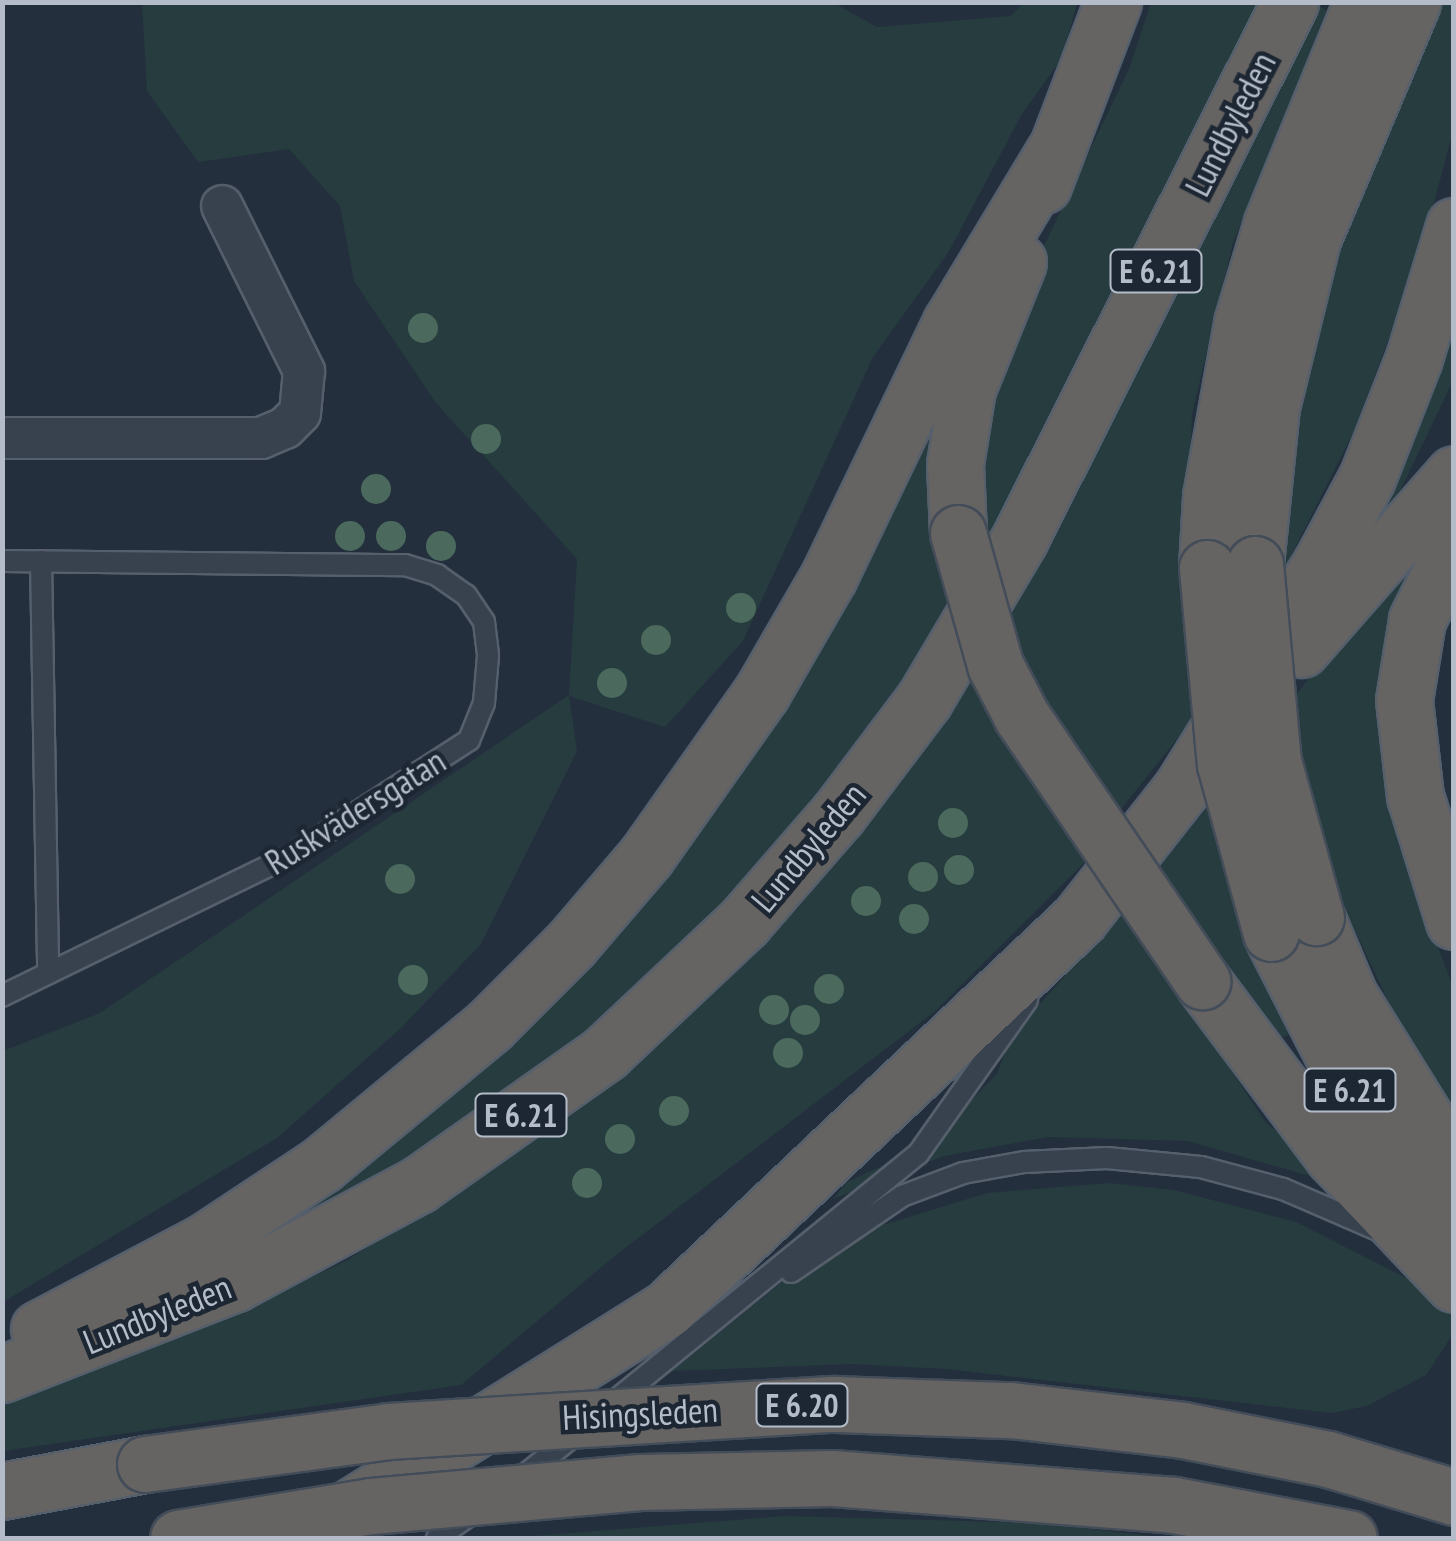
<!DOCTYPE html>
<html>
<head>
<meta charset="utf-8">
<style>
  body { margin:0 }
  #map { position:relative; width:1456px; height:1541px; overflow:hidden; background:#242f3e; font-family:"PT Sans Narrow",sans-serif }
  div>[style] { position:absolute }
  .green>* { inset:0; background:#263c3f }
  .roads { filter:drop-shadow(2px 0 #565f6c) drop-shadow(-2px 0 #565f6c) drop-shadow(0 2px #565f6c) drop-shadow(0 -2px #565f6c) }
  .service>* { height:20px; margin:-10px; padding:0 10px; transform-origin:10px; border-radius:10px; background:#38414e }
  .minor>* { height:40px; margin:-20px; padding:0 20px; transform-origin:20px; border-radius:20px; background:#38414e }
  .trunk>* { height:55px; margin:-27.5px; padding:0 27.5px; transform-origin:27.5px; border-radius:27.5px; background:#656462 }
  .bridges { filter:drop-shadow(2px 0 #434c59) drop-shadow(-2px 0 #434c59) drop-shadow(0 2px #434c59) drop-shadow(0 -2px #434c59) }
  .trunk-bridge>* { height:55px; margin:-27.5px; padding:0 27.5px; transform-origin:27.5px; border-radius:27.5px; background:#656462 }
  .trees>* { width:30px; height:30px; margin:-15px; border-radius:50%; background:#4b6a5d }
  span { translate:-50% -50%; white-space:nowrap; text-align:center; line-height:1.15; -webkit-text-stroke:9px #1d2633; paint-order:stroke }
  .shield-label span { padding:2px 8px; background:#1d2633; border:2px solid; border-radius:8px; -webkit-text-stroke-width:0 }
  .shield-label { font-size:32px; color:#b4bcc9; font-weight:700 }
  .street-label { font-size:35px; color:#b4bcc9 }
  .frame { position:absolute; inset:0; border:5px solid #b4bcc9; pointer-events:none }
</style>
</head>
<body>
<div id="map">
  <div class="green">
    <div style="clip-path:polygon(832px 2px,877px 27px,1011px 16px,1023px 3px,1077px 3px,1062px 58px,1022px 114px,948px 253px,873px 357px,743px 641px,665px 727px,569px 696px,577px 751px,481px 944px,401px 1028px,277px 1138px,3px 1302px,3px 1051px,100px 1013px,569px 695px,577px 559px,436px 403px,354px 281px,340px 206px,289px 149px,198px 162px,147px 91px,142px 3px)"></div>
    <div style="clip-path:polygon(1151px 3px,1262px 3px,985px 548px,981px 457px,988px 397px,1025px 285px,1129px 69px)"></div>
    <div style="clip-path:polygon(1442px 3px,1453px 3px,1453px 132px,1418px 261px,1354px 431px,1281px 576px,1285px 460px,1315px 311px,1365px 173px)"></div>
    <div style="clip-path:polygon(1312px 4px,1327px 10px,1233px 243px,1192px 414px,1184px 615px,1197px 714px,1117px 814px,1054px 719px,1003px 610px)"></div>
    <div style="clip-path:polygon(1453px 284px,1453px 381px,1401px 489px,1367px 530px)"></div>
    <div style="clip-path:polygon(928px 419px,934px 422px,955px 614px,856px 754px,709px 925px,607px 1021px,459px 1134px,268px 1237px,264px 1228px,449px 1091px)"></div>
    <div style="clip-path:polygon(1393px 567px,1407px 570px,1383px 651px,1381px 758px,1397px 840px,1453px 986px,1453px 1111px,1400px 1027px,1339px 896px,1308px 801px,1290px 703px)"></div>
    <div style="clip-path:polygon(972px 667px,1089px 858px,934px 1012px,616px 1255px,461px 1385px,3px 1451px,3px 1395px,243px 1308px,346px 1261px,503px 1160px,649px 1047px,799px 907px)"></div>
    <div style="clip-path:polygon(1210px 804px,1293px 1033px,1281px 1038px,1156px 870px)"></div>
    <div style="clip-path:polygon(1124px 909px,1266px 1123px,1319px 1164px,1327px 1181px,1188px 1141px,1048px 1137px,944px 1156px,833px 1199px,847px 1182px,917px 1150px,945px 1127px,997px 1074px,1011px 1037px)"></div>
    <div style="clip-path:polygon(1109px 1183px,1174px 1190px,1296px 1222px,1426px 1288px,1453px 1317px,1453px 1334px,1426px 1375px,1367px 1406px,1331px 1413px,946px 1369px,852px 1364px,672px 1371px,797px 1270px,876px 1227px,987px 1193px)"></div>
    <div style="clip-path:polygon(785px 1516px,1040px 1523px,1168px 1538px,507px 1538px)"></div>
  </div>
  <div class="roads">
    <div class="service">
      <div style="left:2px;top:561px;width:403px;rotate:0.6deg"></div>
      <div style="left:405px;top:565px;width:34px;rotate:17deg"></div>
      <div style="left:437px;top:575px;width:35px;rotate:35deg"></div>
      <div style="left:466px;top:595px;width:32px;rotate:56deg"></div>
      <div style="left:484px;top:622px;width:34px;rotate:83deg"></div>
      <div style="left:488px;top:656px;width:47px;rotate:94.9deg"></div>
      <div style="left:484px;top:703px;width:40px;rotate:112deg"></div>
      <div style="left:469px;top:740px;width:212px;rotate:147.1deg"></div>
      <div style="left:291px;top:855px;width:322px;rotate:154deg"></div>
      <div style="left:41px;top:561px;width:412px;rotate:89deg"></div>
      <div style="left:791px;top:1272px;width:135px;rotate:-34.4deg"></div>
      <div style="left:902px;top:1196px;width:65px;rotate:-20.7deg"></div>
      <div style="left:963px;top:1173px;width:62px;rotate:-10.2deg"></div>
      <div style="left:1024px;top:1162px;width:83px;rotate:-2.8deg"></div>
      <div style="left:1107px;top:1158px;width:94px;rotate:5.5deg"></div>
      <div style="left:1201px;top:1167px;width:85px;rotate:15deg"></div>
      <div style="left:1283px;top:1189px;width:101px;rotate:23.3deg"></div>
      <div style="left:610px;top:1405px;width:397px;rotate:-39.2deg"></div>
      <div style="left:918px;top:1154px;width:189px;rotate:-54.7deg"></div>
      <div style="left:521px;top:1478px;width:77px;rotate:-38.7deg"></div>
      <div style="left:437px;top:1538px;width:45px;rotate:-35.1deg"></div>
    </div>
    <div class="minor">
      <div style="left:2px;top:438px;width:259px"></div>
      <div style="left:261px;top:438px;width:26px;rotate:-23deg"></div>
      <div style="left:285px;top:428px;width:21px;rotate:-45deg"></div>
      <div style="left:300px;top:413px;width:42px;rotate:-84.6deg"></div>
      <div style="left:304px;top:371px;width:184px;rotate:-116.4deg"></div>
    </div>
    <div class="trunk">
      <div style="left:1043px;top:185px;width:196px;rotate:-69.1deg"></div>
      <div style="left:958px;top:533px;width:69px;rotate:-92.5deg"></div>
      <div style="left:955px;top:464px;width:76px;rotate:-80.9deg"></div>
      <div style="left:967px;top:389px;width:137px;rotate:-68.1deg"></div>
      <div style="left:1454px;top:545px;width:84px;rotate:116.3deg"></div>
      <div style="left:1417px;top:620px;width:81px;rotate:99.2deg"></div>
      <div style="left:1404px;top:700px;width:97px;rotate:83.5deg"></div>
      <div style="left:1415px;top:796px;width:131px;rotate:72.7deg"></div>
      <div style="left:1255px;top:564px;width:158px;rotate:-84.2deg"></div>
      <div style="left:1271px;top:407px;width:173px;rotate:-76.3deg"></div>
      <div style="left:1312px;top:239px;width:257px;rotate:-67.1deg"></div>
      <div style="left:1207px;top:568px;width:72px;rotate:-86.8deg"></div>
      <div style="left:1211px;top:496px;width:176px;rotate:-79.8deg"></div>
      <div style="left:1242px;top:323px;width:104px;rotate:-73.3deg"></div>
      <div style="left:1272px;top:223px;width:239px;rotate:-67.8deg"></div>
      <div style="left:1301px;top:649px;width:232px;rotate:-48.8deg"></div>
      <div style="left:1316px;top:917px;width:86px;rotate:67.3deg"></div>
      <div style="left:1349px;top:996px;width:199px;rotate:58.1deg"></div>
      <div style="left:1271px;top:933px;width:199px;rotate:63deg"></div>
      <div style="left:1361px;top:1110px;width:154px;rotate:52.9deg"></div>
      <div style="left:1202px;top:981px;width:219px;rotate:53.2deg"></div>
      <div style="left:1333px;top:1156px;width:176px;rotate:46.6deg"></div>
      <div style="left:39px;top:1329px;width:185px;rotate:-27.7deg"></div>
      <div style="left:203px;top:1243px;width:141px;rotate:-33.5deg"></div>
      <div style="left:321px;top:1165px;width:218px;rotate:-39.6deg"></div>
      <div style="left:489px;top:1026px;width:116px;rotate:-45deg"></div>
      <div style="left:571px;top:944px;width:117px;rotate:-49.5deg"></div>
      <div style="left:647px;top:855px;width:199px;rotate:-54.8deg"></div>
      <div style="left:762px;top:692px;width:134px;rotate:-60deg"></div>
      <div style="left:829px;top:576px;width:281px;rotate:-64.3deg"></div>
      <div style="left:951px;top:323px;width:200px;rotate:-58.9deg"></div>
      <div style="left:2px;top:1374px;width:250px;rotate:-21.3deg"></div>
      <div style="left:235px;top:1283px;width:208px;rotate:-28.2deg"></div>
      <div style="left:418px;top:1185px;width:229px;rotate:-35.2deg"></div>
      <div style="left:605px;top:1053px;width:191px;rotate:-43.3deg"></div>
      <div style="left:744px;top:922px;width:143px;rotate:-49deg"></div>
      <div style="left:838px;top:814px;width:143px;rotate:-53deg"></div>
      <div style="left:924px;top:700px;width:188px;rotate:-59.3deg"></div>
      <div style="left:1020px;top:538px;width:600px;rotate:-63.26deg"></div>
      <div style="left:2px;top:1491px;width:146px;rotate:-10.7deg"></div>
      <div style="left:337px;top:1516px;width:391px;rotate:-32.1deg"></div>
      <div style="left:668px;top:1308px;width:566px;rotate:-43.42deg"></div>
      <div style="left:1079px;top:919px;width:167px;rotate:-51.8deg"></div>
      <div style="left:1182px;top:788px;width:264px;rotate:-58.2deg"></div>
      <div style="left:1321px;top:564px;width:98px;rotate:-61.9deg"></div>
      <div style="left:1367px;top:478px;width:129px;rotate:-68.6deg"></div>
      <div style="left:1414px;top:358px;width:138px;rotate:-73.1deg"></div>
    </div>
  </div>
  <div class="bridges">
    <div class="trunk-bridge">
      <div style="left:958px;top:533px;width:137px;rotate:74.3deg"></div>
      <div style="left:995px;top:665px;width:59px;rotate:62.6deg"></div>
      <div style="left:1022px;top:717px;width:320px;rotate:55.7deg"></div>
      <div style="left:1255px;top:564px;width:198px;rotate:84.8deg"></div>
      <div style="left:1273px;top:761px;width:162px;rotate:74.6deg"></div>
      <div style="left:1207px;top:568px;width:197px;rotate:84.8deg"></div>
      <div style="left:1225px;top:764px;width:175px;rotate:74.8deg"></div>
      <div style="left:145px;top:1464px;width:245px;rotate:-7.7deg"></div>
      <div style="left:388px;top:1431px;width:448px;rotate:-3.5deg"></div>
      <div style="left:835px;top:1404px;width:176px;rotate:2deg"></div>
      <div style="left:1011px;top:1410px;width:173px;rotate:6.6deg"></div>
      <div style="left:1183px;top:1430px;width:148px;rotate:11.3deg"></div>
      <div style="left:1328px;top:1459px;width:132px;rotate:16.8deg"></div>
      <div style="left:178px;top:1538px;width:196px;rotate:-9.4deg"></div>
      <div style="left:371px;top:1506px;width:270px;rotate:-5.1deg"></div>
      <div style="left:640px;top:1482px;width:192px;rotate:-1.2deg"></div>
      <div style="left:832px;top:1478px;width:343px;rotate:4.5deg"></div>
      <div style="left:1174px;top:1505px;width:178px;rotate:10.7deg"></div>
    </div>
  </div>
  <div class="trees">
    <div style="left:423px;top:328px"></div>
    <div style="left:486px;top:439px"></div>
    <div style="left:376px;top:489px"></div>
    <div style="left:350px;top:536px"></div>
    <div style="left:391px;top:536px"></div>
    <div style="left:441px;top:546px"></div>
    <div style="left:741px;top:608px"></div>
    <div style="left:656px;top:640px"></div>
    <div style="left:612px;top:683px"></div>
    <div style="left:953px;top:823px"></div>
    <div style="left:959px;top:870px"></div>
    <div style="left:923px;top:877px"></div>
    <div style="left:400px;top:879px"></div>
    <div style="left:866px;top:901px"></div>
    <div style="left:914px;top:919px"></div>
    <div style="left:413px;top:980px"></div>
    <div style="left:829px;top:989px"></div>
    <div style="left:774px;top:1010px"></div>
    <div style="left:805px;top:1020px"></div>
    <div style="left:788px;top:1053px"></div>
    <div style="left:674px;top:1111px"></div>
    <div style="left:620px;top:1139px"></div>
    <div style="left:587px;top:1183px"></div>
  </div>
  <div class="shield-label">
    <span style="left:1156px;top:271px">E 6.21</span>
    <span style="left:1350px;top:1090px">E 6.21</span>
    <span style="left:521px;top:1115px">E 6.21</span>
    <span style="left:802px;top:1405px">E 6.20</span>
  </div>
  <div class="street-label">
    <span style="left:1230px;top:124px;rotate:-63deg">Lundbyleden</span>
    <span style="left:355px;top:811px;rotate:-32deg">Ruskvädersgatan</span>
    <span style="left:808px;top:847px;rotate:-50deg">Lundbyleden</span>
    <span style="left:157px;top:1314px;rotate:-22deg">Lundbyleden</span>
    <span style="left:640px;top:1413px;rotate:-3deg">Hisingsleden</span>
  </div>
  <div class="frame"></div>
</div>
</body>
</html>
